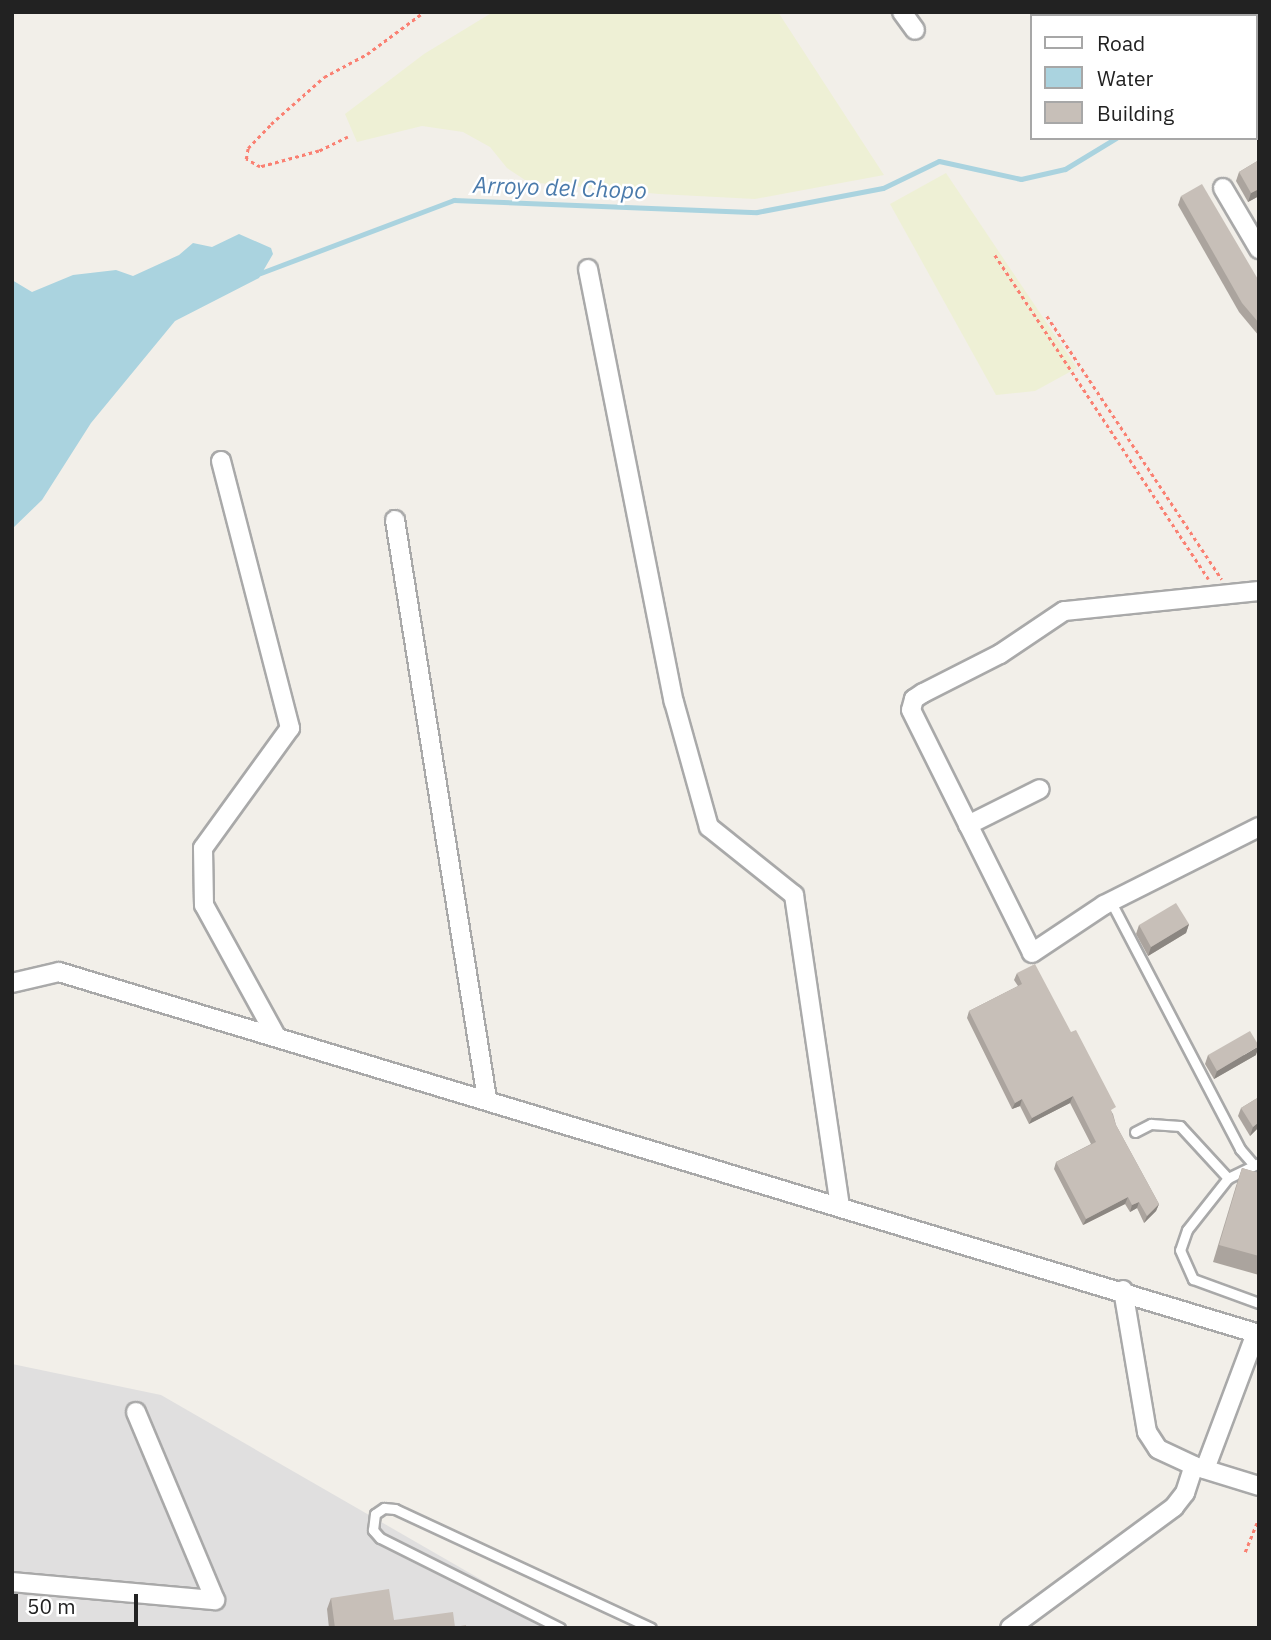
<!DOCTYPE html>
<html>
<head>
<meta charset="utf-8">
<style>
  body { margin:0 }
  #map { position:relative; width:1271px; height:1640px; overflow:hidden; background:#f2efe9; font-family:"IBM Plex Sans",sans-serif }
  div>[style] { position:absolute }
  .residential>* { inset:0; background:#e0dfdf }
  .farmland>* { inset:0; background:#eef0d5 }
  .water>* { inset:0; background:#aad3df }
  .stream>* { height:5px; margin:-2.5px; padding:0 2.5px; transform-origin:2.5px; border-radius:2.5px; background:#aad3df }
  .path>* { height:2.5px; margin-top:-1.25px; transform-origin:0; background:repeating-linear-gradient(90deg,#fa8072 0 3.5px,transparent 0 7px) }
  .roads { filter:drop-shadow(2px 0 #a9a9a9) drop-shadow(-2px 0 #a9a9a9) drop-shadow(0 2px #a9a9a9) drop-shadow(0 -2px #a9a9a9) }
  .lane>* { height:9px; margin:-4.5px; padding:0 4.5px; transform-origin:4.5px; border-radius:4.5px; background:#fff }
  .street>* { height:18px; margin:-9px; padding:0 9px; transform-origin:9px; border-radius:9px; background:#fff }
  .wall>* { inset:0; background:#aba49e }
  .shaded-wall>* { inset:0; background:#8b8681 }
  .building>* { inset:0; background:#c7bfb8 }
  span { translate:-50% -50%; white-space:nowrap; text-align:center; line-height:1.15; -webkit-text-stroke:5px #fff; paint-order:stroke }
  .water-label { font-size:23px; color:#4a7aab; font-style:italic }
  .frame { position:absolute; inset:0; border:14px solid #222; pointer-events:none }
  .legend { position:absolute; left:1030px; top:14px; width:228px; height:126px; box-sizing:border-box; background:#fff; border:2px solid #a7a7a7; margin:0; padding:9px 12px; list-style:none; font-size:21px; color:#222 }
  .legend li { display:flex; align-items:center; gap:14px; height:35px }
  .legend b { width:35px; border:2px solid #a7a7a7 }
  .scale { position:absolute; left:14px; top:1594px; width:124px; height:32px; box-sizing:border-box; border:4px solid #222; border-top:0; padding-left:9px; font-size:21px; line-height:24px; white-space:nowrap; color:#222; -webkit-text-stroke:5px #fff; paint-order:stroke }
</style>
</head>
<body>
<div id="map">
  <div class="residential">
    <div style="clip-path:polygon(12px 1364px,161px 1395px,565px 1628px,12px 1628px)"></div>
  </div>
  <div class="farmland">
    <div style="clip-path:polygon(493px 12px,778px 12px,884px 175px,755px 199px,659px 194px,528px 182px,507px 168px,490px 147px,463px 132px,422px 126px,357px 142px,345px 114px,424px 54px)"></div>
    <div style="clip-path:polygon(946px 173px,1077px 368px,1035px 391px,996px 395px,890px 204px)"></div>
  </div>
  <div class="water">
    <div style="clip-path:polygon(239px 234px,271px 248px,273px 254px,259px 278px,175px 321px,91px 423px,42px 500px,12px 529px,12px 280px,32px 292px,73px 275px,116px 270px,133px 276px,179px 255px,193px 243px,212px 247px)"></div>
  </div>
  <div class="stream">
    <div style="left:1209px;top:16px;width:5px;rotate:-53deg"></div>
    <div style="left:258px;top:274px;width:210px;rotate:-20.7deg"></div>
    <div style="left:454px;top:200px;width:303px;rotate:2.3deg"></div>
    <div style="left:757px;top:212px;width:128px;rotate:-10.8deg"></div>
    <div style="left:883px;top:188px;width:62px;rotate:-25.7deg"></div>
    <div style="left:939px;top:161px;width:84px;rotate:12.4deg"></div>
    <div style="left:1021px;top:179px;width:45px;rotate:-12.8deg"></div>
    <div style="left:1065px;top:169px;width:60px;rotate:-31.3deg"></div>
  </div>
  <div class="path">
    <div style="left:348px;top:137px;width:32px;rotate:154deg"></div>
    <div style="left:319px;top:151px;width:61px;rotate:164.8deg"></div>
    <div style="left:260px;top:167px;width:16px;rotate:-150deg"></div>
    <div style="left:246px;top:159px;width:11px;rotate:-80deg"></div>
    <div style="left:248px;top:148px;width:33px;rotate:-46deg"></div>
    <div style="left:271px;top:124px;width:71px;rotate:-41.6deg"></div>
    <div style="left:324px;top:77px;width:49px;rotate:-28.1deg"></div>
    <div style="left:367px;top:54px;width:71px;rotate:-36.4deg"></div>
    <div style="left:995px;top:255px;width:388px;rotate:56.6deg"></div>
    <div style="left:1047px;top:316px;width:316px;rotate:56.4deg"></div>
    <div style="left:1245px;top:1552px;width:38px;rotate:-68deg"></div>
  </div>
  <div class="roads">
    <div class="lane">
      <div style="left:1111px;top:902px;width:279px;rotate:62.4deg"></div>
      <div style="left:1240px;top:1149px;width:18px;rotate:49deg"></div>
      <div style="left:1135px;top:1132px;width:18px;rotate:-27deg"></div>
      <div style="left:1151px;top:1124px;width:29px;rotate:4deg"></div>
      <div style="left:1180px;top:1126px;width:71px;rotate:47.3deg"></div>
      <div style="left:1259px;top:1163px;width:34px;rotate:154deg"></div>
      <div style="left:1228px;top:1178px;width:66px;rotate:128.3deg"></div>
      <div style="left:1187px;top:1230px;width:21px;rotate:109deg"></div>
      <div style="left:1180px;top:1250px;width:32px;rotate:66deg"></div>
      <div style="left:1193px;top:1279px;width:70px;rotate:20deg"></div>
      <div style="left:560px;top:1628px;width:201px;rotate:-153.4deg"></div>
      <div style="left:380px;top:1538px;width:11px;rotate:-131deg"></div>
      <div style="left:373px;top:1530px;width:16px;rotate:-83deg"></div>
      <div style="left:375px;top:1514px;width:11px;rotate:-34deg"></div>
      <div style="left:384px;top:1508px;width:11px;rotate:5deg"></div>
      <div style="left:395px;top:1509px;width:282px;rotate:24.9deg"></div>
    </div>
    <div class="street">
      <div style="left:902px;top:12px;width:22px;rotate:54deg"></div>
      <div style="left:1223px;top:188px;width:71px;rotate:59.5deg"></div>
      <div style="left:588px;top:269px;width:441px;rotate:78.8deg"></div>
      <div style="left:674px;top:702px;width:130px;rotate:74.4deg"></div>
      <div style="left:709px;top:827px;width:109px;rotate:38.7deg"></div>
      <div style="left:794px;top:895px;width:313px;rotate:81.6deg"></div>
      <div style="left:221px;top:461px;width:276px;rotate:75.5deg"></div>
      <div style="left:290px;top:728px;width:148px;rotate:125.9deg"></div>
      <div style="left:203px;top:848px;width:57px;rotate:89deg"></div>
      <div style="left:204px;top:905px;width:149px;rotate:61.2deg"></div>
      <div style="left:395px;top:520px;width:586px;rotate:80.97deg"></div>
      <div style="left:1259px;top:591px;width:196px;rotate:174.1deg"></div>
      <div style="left:1064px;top:611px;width:77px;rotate:146.1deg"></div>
      <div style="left:1000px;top:654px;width:86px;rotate:153.1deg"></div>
      <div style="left:923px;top:693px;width:11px;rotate:146deg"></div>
      <div style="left:914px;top:699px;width:11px;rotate:105deg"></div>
      <div style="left:911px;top:710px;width:271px;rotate:63.5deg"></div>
      <div style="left:1032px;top:953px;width:87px;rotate:-33.7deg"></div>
      <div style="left:1104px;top:905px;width:174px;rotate:-26.7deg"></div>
      <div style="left:968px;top:825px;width:80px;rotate:-26.6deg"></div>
      <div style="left:12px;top:983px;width:48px;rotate:-13.2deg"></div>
      <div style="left:59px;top:972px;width:1253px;rotate:16.79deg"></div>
      <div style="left:1123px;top:1290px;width:144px;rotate:80.4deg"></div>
      <div style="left:1147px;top:1432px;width:20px;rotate:57deg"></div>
      <div style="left:1158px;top:1449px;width:40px;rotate:25deg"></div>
      <div style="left:1205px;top:1469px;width:145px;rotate:-69.4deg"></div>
      <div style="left:12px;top:1582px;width:204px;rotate:5.1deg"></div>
      <div style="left:215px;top:1600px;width:204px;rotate:-112.8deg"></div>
      <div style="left:1010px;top:1628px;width:204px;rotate:-36.4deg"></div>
      <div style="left:1174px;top:1507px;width:18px;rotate:-52deg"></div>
      <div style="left:1185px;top:1493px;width:28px;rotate:-72deg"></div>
      <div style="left:1194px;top:1466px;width:68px;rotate:17.1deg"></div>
    </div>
  </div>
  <div class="wall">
    <div style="clip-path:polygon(1259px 160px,1259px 196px,1248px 202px,1236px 181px,1239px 172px)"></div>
    <div style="clip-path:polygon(1181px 196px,1259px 281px,1259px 336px,1239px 312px,1178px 205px)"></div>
    <div style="clip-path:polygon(1189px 924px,1186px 933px,1148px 956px,1136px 934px,1139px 925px)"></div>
    <div style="clip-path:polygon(1017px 973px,1113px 1114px,1116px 1125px,1159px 1204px,1156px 1211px,1144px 1223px,1137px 1208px,1130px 1212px,1125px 1204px,1083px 1225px,1054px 1169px,1056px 1162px,1091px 1144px,1070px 1103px,1029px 1124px,1020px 1106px,1012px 1109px,967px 1018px,969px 1011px,1018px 986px,1014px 980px)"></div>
    <div style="clip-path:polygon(1208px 1055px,1256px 1055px,1214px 1079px,1205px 1064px)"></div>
    <div style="clip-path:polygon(1259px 1097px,1259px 1127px,1250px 1136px,1238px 1116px,1241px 1108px)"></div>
    <div style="clip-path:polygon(1242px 1168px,1259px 1173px,1259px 1275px,1213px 1262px,1236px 1186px)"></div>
    <div style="clip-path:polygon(331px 1598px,394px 1620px,466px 1628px,329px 1628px,327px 1609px)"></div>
  </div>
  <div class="shaded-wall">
    <div style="clip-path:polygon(1259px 189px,1259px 196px,1248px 202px,1251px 193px)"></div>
    <div style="clip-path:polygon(1189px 924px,1186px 933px,1148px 956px,1151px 947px)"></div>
    <div style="clip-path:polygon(1259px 1046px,1256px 1055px,1214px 1079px,1217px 1071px)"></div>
    <div style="clip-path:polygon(1073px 1096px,1070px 1103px,1029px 1124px,1032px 1118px)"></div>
    <div style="clip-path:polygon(1022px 1099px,1020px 1106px,1012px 1109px,1015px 1103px)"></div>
    <div style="clip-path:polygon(1259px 1122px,1259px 1127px,1250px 1136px,1253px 1127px)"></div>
    <div style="clip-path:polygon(1128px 1197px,1125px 1204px,1083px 1225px,1086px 1219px)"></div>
    <div style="clip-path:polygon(1139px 1202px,1137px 1208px,1130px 1212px,1132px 1205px)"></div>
    <div style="clip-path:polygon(1159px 1204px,1156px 1211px,1144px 1223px,1147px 1216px)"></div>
  </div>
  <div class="building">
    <div style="clip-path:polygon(1259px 160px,1259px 189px,1251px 193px,1239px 172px)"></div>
    <div style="clip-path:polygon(1202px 184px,1259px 281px,1259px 323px,1242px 303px,1181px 196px)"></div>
    <div style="clip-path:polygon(1176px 903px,1189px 924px,1151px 947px,1139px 925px)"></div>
    <div style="clip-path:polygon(1035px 964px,1071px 1032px,1076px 1030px,1116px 1107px,1111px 1110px,1116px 1125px,1159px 1204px,1147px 1216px,1139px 1202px,1132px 1205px,1128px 1197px,1086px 1219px,1056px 1162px,1096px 1142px,1073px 1096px,1032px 1118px,1022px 1099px,1015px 1103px,969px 1011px,1022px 984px,1017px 973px)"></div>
    <div style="clip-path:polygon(1250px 1031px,1259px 1046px,1217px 1071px,1208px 1055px)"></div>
    <div style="clip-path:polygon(1259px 1097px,1259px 1122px,1253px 1127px,1241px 1108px)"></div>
    <div style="clip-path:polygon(1242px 1168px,1259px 1173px,1259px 1256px,1219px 1245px)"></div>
    <div style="clip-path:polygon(389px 1589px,394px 1620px,453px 1612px,455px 1627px,466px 1625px,466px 1628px,335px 1628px,331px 1598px)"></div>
  </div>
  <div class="water-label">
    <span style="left:560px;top:187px;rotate:2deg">Arroyo del Chopo</span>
  </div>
  <div class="frame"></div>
  <ul class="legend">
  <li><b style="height:9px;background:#fff"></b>Road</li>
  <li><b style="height:19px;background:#aad3df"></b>Water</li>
  <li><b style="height:19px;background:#c7bfb8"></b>Building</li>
  </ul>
  <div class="scale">50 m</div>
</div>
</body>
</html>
